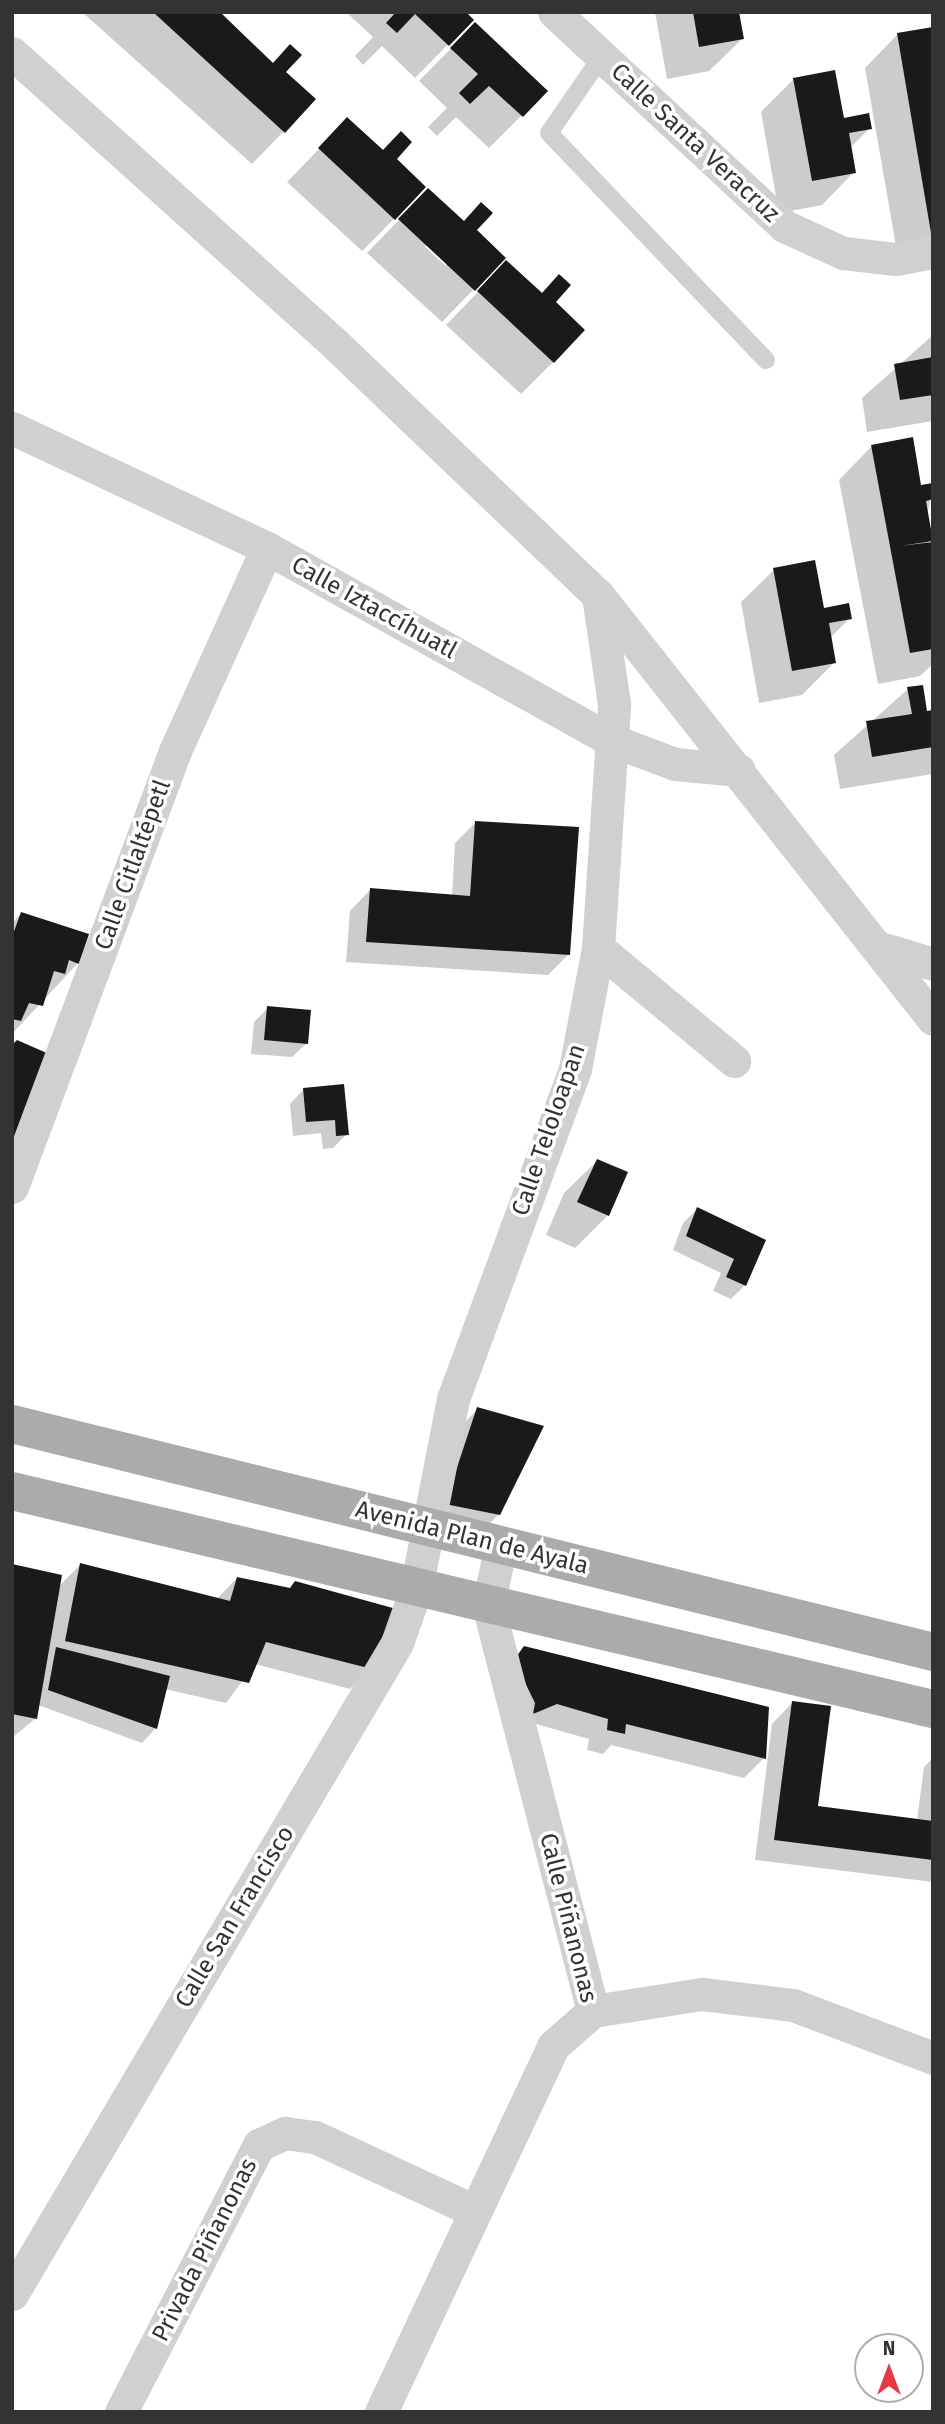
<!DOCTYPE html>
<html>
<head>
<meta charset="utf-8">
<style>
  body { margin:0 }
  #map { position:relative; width:945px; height:2424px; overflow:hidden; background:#fff; font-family:"Fira Sans",sans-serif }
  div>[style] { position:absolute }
  .shadow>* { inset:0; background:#0003 }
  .building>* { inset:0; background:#1a1a1a }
  .lane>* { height:18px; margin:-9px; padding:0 9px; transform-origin:9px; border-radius:9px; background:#d0d0d0 }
  .street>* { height:33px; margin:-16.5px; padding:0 16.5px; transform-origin:16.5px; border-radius:16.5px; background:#d0d0d0 }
  .primary>* { height:38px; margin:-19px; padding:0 19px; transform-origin:19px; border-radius:19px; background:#ababab }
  span { translate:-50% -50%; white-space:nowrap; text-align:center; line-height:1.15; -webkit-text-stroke:7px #fff; paint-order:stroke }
  .street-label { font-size:24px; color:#333 }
  .frame { position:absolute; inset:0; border:14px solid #333; pointer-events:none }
  .north { position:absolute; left:854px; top:2333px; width:70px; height:70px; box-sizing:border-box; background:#fff; border:2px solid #adadad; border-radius:50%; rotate:0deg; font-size:19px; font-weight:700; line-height:28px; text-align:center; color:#333 }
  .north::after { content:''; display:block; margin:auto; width:24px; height:32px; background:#e63946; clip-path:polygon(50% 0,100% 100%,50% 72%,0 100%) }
</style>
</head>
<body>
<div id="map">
  <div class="shadow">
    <div style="clip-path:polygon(82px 12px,217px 12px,283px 72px,284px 131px,252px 164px)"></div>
    <div style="clip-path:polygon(346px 12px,464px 12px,472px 20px,415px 78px,382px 46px,363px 65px,355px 56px,373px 37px)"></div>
    <div style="clip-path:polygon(655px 12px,739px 12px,742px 39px,709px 71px,667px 79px)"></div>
    <div style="clip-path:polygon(475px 24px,546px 91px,489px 148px,456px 117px,437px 136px,428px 127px,447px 108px,419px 81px)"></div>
    <div style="clip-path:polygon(933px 29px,933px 263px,900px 269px,865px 68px,897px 35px)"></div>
    <div style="clip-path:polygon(794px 79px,842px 120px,870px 128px,850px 148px,854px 172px,822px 205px,779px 213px,761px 112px)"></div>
    <div style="clip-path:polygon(348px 119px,394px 159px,394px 219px,362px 251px,287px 182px)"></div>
    <div style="clip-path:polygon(evenodd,428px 190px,474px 230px,474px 289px,442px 322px,367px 253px,428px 190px,428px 244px,446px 261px,446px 266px,425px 247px,428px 244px)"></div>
    <div style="clip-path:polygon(507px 262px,553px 302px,553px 362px,521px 394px,446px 325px)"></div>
    <div style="clip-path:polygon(933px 335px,933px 421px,867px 432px,862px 398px)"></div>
    <div style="clip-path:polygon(871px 447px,920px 487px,933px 485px,927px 516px,933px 664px,920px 676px,878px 684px,839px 480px)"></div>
    <div style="clip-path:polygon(774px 570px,823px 610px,850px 618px,830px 638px,834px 663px,802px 695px,759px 703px,741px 602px)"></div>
    <div style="clip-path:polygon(908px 689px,926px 713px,933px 712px,933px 774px,840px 789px,834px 755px)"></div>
    <div style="clip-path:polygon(476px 822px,569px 954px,548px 975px,346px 962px,350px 911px,370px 890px,452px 896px,455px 843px)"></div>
    <div style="clip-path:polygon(21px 914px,78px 963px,12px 1034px,12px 923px)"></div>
    <div style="clip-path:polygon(268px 1008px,307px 1043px,292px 1057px,251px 1054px,254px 1022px)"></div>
    <div style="clip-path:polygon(343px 1086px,347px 1134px,333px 1148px,323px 1149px,321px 1133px,293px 1136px,290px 1104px,304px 1089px)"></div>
    <div style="clip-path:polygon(597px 1161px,608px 1215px,575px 1248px,546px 1235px,564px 1193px)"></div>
    <div style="clip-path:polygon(697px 1209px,763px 1241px,745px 1285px,731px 1299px,713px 1291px,721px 1273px,673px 1250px,683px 1223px)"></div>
    <div style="clip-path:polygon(478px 1409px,499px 1514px,484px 1529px,432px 1518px,463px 1424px)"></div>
    <div style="clip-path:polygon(12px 1565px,58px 1587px,80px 1565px,216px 1600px,237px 1578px,371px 1668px,350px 1689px,255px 1664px,226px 1703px,165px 1689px,156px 1728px,142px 1743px,38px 1705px,36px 1718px,12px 1738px)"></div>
    <div style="clip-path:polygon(504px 1669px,764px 1758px,744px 1778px,611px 1745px,603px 1754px,587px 1750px,589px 1739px,536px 1724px)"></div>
    <div style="clip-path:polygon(792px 1703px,816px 1808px,917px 1820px,924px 1767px,933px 1758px,933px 1882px,755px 1860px,772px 1724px)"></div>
  </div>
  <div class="building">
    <div style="clip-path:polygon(153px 12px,220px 12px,273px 63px,290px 44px,302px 55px,286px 72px,316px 99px,285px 133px)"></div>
    <div style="clip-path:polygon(396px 12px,466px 12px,474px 20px,449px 46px,415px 14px,397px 33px,386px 23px)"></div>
    <div style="clip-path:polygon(693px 12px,739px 12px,744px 39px,699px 47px)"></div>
    <div style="clip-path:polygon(475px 22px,548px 91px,523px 117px,489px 86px,470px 104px,459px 93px,478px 74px,450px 48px)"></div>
    <div style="clip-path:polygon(933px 27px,933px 233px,931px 233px,897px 33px)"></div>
    <div style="clip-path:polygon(835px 70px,844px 118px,869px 113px,872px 129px,849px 133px,856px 173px,812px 181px,793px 78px)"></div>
    <div style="clip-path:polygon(347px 117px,383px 150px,401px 131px,412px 142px,397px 159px,426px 187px,395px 220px,318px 148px)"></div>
    <div style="clip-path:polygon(428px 188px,464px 221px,481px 202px,493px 213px,477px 230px,506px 258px,475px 291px,398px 219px)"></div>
    <div style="clip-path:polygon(506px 260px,542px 293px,559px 274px,571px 285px,556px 302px,585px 330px,554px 363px,477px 291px)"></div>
    <div style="clip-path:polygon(933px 357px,933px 395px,900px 400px,894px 364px)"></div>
    <div style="clip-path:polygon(913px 437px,921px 485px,933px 483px,933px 499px,926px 501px,933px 541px,900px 546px,933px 542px,933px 649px,910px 653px,871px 445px)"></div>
    <div style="clip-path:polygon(815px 560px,824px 608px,849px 603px,852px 619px,829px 623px,836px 663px,792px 671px,773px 568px)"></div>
    <div style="clip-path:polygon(923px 685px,927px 711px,933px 710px,933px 747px,872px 757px,866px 721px,912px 714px,907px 687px)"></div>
    <div style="clip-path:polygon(475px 821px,579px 827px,570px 955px,366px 942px,370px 888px,470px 896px)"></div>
    <div style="clip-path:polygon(21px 912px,89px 934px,79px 964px,69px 960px,65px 974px,54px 971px,43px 1006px,29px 1003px,21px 1021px,12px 1019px,12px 937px)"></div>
    <div style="clip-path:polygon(267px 1006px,311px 1010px,308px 1044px,264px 1040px)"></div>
    <div style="clip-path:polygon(17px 1040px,49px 1054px,12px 1148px,12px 1045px)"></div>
    <div style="clip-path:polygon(344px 1084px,349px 1135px,336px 1136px,335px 1120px,306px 1122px,303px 1088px)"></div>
    <div style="clip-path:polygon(597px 1159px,628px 1172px,609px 1216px,577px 1202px)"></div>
    <div style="clip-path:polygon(697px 1207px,766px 1240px,746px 1286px,726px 1277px,734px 1259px,686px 1236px)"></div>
    <div style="clip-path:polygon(477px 1407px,544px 1426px,500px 1515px,445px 1504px)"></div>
    <div style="clip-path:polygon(80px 1563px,230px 1601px,237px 1577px,290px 1588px,295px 1581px,400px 1610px,372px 1669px,266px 1642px,249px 1683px,65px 1641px)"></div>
    <div style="clip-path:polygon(12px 1564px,62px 1575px,37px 1719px,12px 1714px)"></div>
    <div style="clip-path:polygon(524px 1646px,769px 1707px,766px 1759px,626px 1724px,625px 1734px,607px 1730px,608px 1719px,557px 1704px,533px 1714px,535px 1703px,514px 1660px)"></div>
    <div style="clip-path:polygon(56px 1647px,170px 1676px,157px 1729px,48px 1690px)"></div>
    <div style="clip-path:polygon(792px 1701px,831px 1706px,818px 1806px,933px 1821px,933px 1860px,774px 1840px)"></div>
  </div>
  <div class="lane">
    <div style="left:602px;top:56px;width:93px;rotate:124.5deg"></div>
    <div style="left:549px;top:133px;width:314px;rotate:46.3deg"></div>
  </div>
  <div class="street">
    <div style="left:554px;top:12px;width:314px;rotate:42.9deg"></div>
    <div style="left:784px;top:226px;width:65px;rotate:24.6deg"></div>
    <div style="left:843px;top:253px;width:53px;rotate:6.5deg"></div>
    <div style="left:896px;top:259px;width:38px;rotate:-11deg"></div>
    <div style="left:12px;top:53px;width:433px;rotate:42deg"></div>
    <div style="left:334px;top:343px;width:365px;rotate:43.7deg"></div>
    <div style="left:598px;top:595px;width:540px;rotate:51.69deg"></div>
    <div style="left:12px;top:428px;width:282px;rotate:25.2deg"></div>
    <div style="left:267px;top:548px;width:394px;rotate:29.2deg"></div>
    <div style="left:611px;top:740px;width:68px;rotate:20.6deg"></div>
    <div style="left:675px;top:764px;width:64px;rotate:5.4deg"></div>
    <div style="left:877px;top:947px;width:59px;rotate:16.9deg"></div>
    <div style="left:598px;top:948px;width:177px;rotate:39.7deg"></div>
    <div style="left:12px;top:1187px;width:465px;rotate:-69.5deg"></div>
    <div style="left:175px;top:751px;width:223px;rotate:-65.6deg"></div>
    <div style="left:501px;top:1545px;width:61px;rotate:102.2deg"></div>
    <div style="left:488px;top:1605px;width:419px;rotate:75.5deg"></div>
    <div style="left:593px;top:2011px;width:110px;rotate:-8.9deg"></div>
    <div style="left:702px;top:1994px;width:92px;rotate:6.9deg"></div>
    <div style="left:793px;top:2005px;width:150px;rotate:20.7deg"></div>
    <div style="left:12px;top:2294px;width:756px;rotate:-59.4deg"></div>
    <div style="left:397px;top:1643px;width:57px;rotate:-70.6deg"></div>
    <div style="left:416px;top:1589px;width:194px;rotate:-79deg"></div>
    <div style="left:453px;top:1399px;width:352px;rotate:-69.7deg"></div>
    <div style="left:575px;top:1069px;width:123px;rotate:-79.2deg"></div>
    <div style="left:598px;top:948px;width:245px;rotate:-86.2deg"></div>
    <div style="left:614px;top:704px;width:110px;rotate:-98.4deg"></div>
    <div style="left:121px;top:2412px;width:301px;rotate:-62.7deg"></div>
    <div style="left:259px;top:2145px;width:29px;rotate:-25deg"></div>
    <div style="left:285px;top:2133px;width:30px;rotate:8deg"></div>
    <div style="left:315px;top:2137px;width:173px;rotate:24.9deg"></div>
    <div style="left:381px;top:2412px;width:404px;rotate:-64.8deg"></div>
    <div style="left:553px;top:2046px;width:53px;rotate:-41.2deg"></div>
  </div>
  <div class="primary">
    <div style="left:12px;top:1424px;width:949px;rotate:13.9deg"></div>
    <div style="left:12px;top:1491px;width:946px;rotate:13.32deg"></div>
  </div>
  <div class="street-label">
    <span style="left:695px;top:143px;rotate:43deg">Calle Santa Veracruz</span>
    <span style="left:374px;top:608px;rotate:29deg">Calle Iztaccíhuatl</span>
    <span style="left:133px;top:865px;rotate:-70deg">Calle Citlaltépetl</span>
    <span style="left:549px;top:1130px;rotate:-71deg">Calle Teloloapan</span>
    <span style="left:472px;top:1538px;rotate:14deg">Avenida Plan de Ayala</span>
    <span style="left:235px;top:1917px;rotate:-59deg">Calle San Francisco</span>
    <span style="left:568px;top:1918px;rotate:76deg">Calle Piñanonas</span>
    <span style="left:205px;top:2250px;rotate:-63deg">Privada Piñanonas</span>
  </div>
  <div class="frame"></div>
  <div class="north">N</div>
</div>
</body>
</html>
